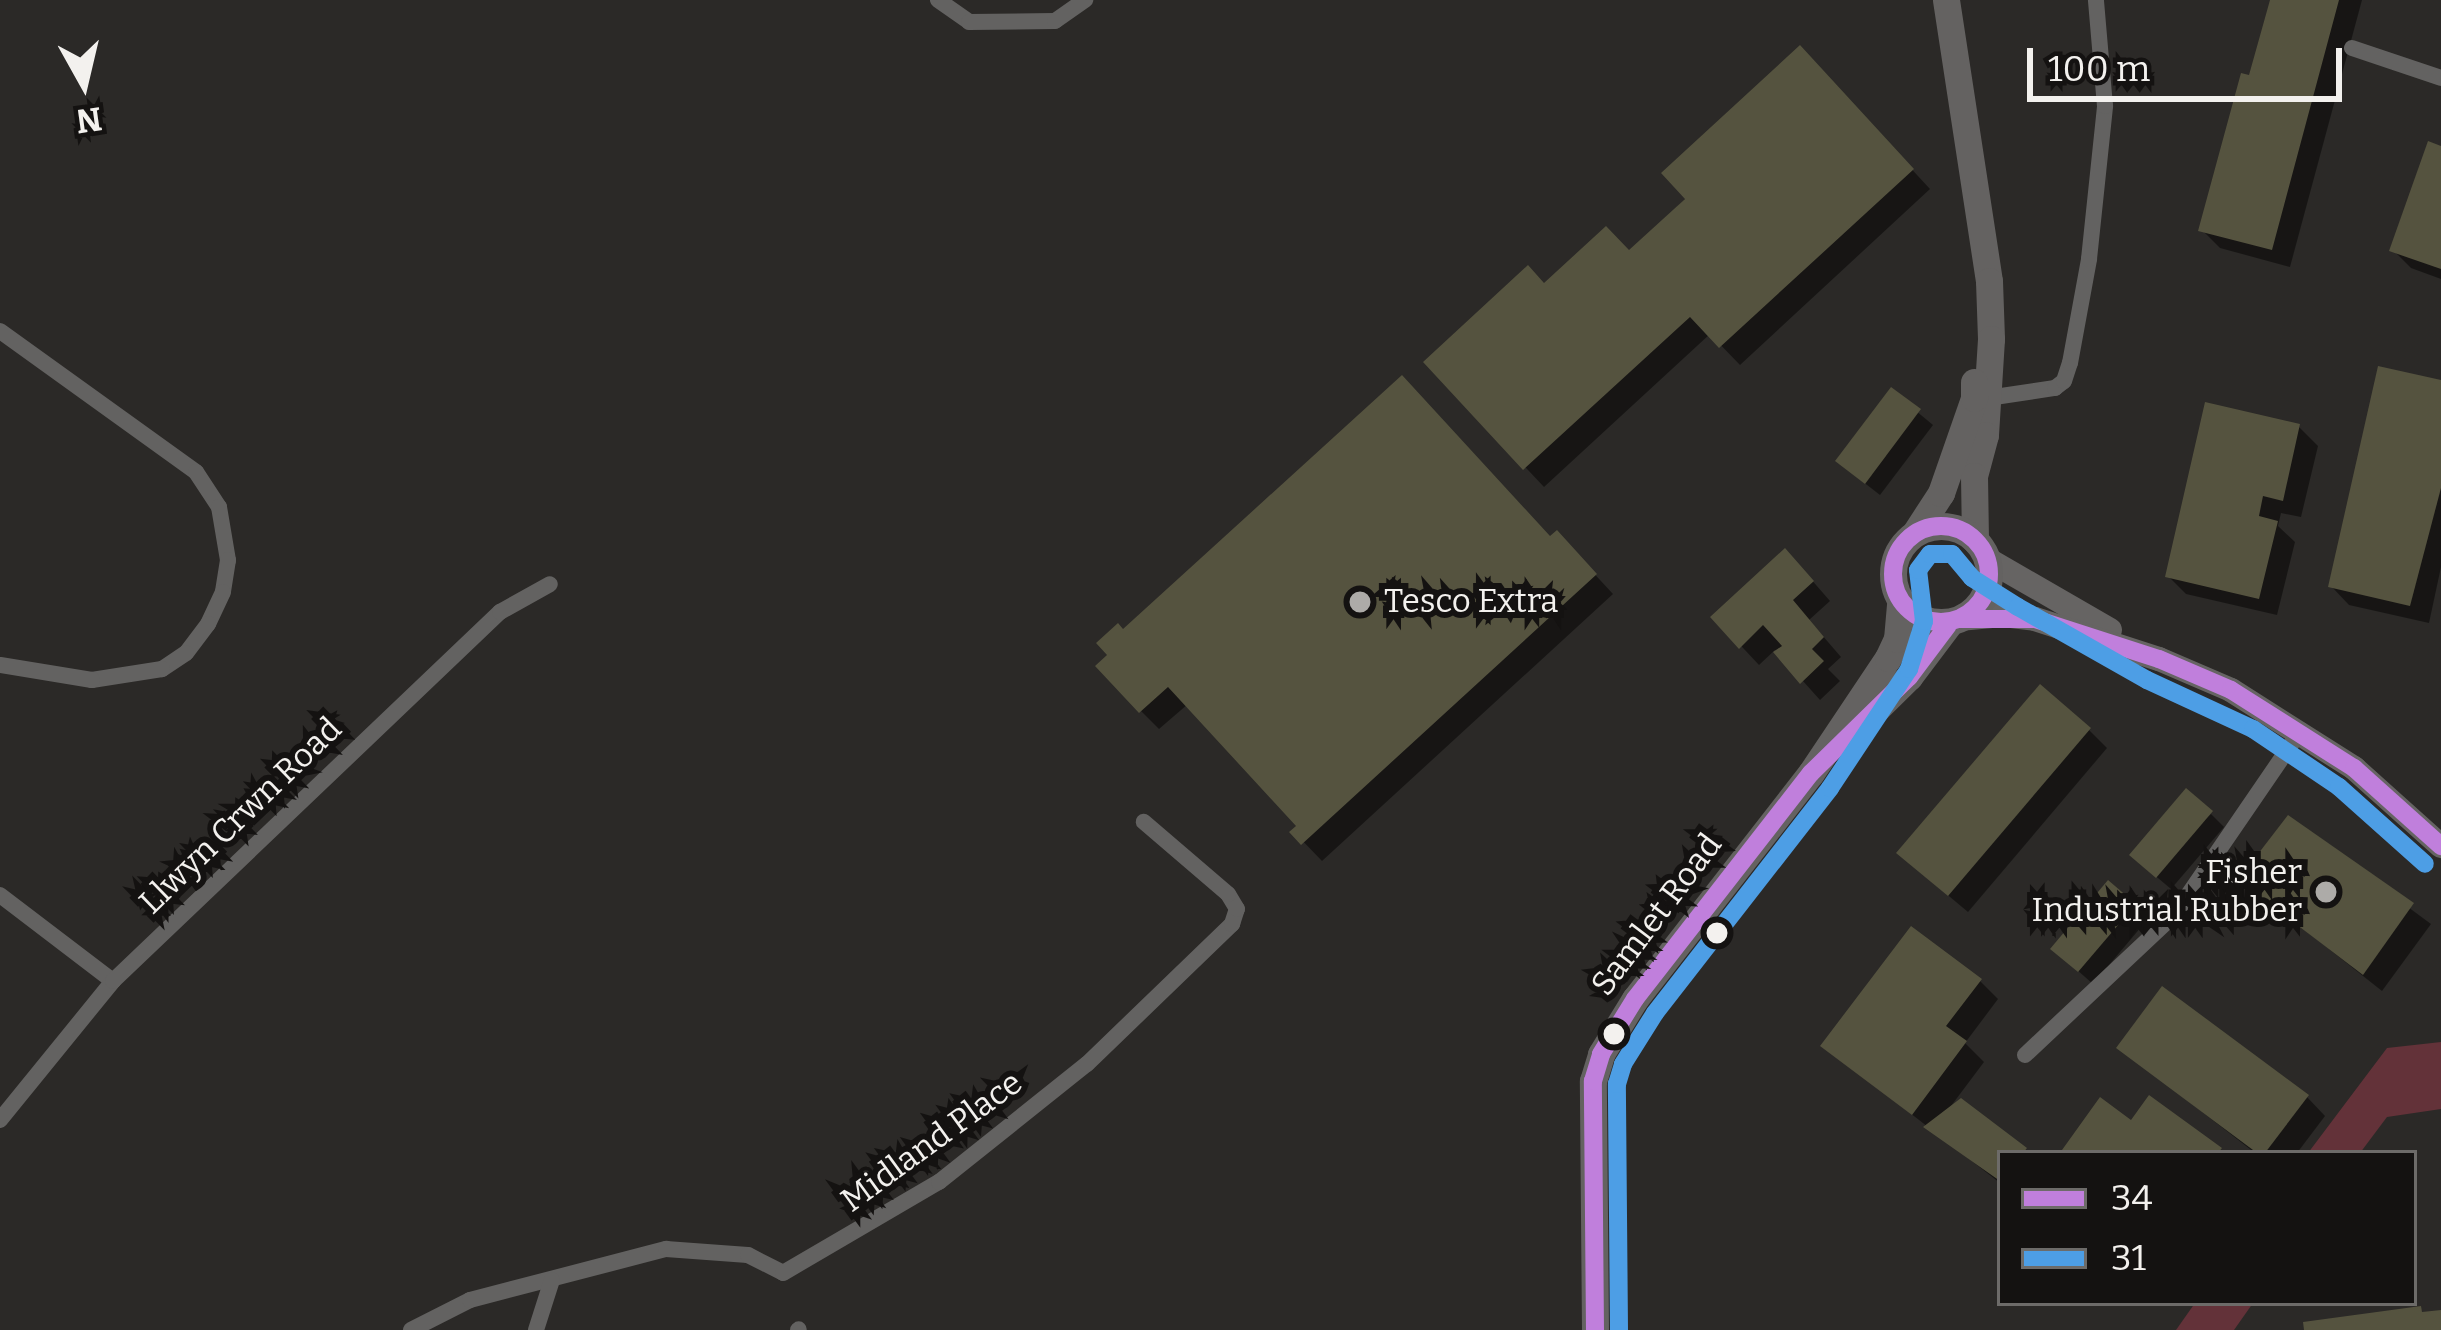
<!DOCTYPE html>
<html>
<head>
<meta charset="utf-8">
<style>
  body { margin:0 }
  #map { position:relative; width:2441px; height:1330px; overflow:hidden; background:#2b2927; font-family:Bitter,serif }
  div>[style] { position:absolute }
  .green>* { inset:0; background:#633239 }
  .shadow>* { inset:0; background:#0007 }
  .building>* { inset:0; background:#55533f }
  .street>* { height:16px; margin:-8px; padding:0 8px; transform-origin:8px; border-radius:8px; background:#636261 }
  .secondary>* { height:24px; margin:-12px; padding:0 12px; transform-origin:12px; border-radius:12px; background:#666463 }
  .primary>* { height:27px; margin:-13.5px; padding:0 13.5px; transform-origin:13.5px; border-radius:13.5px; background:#646261 }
  .primary>.ring { margin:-13.5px; padding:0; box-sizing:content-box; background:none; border:27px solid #646261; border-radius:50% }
  .bus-1>* { height:18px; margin:-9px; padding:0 9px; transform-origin:9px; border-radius:9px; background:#c07fdc }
  .bus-1>.ring { margin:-9px; padding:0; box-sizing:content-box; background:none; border:18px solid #c07fdc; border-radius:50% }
  .bus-2>* { height:18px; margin:-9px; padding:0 9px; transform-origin:9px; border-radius:9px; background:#4d9ee5 }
  .dots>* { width:33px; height:33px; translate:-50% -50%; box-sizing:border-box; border:6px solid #141211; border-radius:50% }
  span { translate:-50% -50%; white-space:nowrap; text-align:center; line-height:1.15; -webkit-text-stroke:12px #141211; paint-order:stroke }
  .poi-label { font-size:33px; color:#f3f1ee }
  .left { translate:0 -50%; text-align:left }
  .right { translate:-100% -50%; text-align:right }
  .street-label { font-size:33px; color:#f3f1ee }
  .legend { position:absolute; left:1997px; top:1150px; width:420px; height:156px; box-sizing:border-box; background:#141211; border:3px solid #6d6b69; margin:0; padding:15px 21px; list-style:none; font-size:36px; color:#f3f1ee }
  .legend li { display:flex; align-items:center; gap:24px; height:60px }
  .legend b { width:60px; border:3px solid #6d6b69 }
  .north { position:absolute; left:24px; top:24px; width:120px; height:120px; -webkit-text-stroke:9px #141211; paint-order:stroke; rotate:172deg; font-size:33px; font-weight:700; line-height:48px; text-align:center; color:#f3f1ee }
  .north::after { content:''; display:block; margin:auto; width:42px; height:54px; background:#f3f1ee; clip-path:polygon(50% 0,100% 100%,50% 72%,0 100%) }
  .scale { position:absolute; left:2027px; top:48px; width:315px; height:54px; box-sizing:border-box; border:6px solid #f3f1ee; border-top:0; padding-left:15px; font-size:36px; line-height:42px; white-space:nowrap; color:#f3f1ee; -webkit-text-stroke:9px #141211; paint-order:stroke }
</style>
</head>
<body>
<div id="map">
  <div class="green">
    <div style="clip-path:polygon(2441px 1042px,2441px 1109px,2387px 1117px,2360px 1153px,2308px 1153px,2387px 1048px)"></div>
    <div style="clip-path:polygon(2195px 1303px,2253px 1303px,2234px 1330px,2176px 1330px)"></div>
  </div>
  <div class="shadow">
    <div style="clip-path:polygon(2273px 0,2362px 0,2290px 267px,2220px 248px,2202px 230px)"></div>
    <div style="clip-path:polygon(1818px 68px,1930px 189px,1740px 365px,1710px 334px,1544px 487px,1427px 362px,1545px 286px,1629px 254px)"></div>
    <div style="clip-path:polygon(2441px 149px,2441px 279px,2411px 268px,2393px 250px)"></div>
    <div style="clip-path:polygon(2441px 383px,2441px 567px,2429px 623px,2349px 605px,2331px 586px)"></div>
    <div style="clip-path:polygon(1892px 391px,1933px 425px,1880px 495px,1853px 474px)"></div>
    <div style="clip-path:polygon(2299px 427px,2318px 446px,2301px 517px,2281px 513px,2278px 526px,2295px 542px,2277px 615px,2186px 594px,2168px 576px)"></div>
    <div style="clip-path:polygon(1551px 540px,1575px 553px,1613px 594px,1322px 861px,1294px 832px,1300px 826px,1188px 704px,1159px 729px,1141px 711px,1123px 633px)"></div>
    <div style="clip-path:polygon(1803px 570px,1830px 601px,1809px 620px,1841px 657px,1828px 669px,1840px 681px,1820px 700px,1775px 650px,1759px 665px,1714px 617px)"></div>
    <div style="clip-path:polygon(2089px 730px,2107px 748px,1968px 912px,1919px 871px)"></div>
    <div style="clip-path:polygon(2211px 814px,2224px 827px,2171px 889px,2146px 868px)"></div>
    <div style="clip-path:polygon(2289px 819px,2431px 924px,2382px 991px,2242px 880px)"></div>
    <div style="clip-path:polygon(2134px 906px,2147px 920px,2093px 984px,2068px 962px)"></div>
    <div style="clip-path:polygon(1980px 981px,1998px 999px,1965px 1043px,1984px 1062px,1948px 1110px,1961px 1102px,2028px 1153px,2000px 1153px,2000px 1183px,1824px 1046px)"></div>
    <div style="clip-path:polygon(2120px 1048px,2307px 1097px,2325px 1116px,2297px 1153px,2255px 1153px)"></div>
    <div style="clip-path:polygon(2150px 1099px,2222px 1153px,2066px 1149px,2132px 1124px)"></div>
  </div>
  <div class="building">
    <div style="clip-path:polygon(2270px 0,2339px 0,2272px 250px,2198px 231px,2241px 73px,2249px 75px)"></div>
    <div style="clip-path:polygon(1800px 45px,1914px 169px,1719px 348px,1690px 317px,1523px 470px,1423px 362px,1528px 265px,1544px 283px,1606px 226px,1629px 250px,1685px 199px,1661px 173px)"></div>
    <div style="clip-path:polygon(2428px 141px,2441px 146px,2441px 269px,2389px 251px)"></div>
    <div style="clip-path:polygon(2378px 366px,2441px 380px,2441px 488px,2410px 606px,2328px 587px)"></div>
    <div style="clip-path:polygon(1402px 375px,1550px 536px,1557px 530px,1597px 574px,1301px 845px,1289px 832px,1296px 826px,1168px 687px,1139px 713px,1095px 666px,1107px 655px,1096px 643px,1118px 623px,1123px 629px)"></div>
    <div style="clip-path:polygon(1891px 387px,1921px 409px,1865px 484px,1835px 461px)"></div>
    <div style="clip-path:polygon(2205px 402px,2300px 424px,2283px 501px,2263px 496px,2259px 516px,2278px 521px,2259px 599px,2165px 577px)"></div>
    <div style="clip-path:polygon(1785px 548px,1814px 581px,1793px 600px,1824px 637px,1812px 649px,1824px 661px,1800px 684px,1773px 652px,1782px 646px,1763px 625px,1739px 649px,1710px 617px)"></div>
    <div style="clip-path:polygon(2040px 684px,2091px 728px,1948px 896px,1896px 853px)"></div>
    <div style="clip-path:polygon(2186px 788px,2213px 811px,2156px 878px,2129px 855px)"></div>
    <div style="clip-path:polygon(2288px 815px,2414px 903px,2363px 975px,2238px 880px)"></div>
    <div style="clip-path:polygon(2108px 880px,2136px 904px,2078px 972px,2050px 949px)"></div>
    <div style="clip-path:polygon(1911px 926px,1982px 979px,1946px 1026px,1967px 1041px,1912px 1115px,1820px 1046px)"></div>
    <div style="clip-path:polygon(2162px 986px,2309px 1095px,2265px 1153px,2257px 1153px,2116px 1048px)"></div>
    <div style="clip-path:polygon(2149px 1095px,2222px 1148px,2218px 1153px,2062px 1150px,2100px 1097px,2131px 1120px)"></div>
    <div style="clip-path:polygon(1961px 1098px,2027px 1148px,2023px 1153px,2000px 1153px,2000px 1181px,1923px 1127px)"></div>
    <div style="clip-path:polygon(2421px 1306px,2422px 1312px,2441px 1310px,2441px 1330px,2304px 1330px,2303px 1322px)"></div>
  </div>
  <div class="street">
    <div style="left:938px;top:0;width:38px;rotate:35deg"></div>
    <div style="left:969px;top:22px;width:86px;rotate:-0.7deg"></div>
    <div style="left:1055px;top:21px;width:37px;rotate:-35deg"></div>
    <div style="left:2352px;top:48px;width:94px;rotate:18.6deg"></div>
    <div style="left:0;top:331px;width:241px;rotate:35.7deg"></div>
    <div style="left:196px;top:472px;width:42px;rotate:56.7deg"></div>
    <div style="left:219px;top:507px;width:54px;rotate:80.4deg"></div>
    <div style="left:228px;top:560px;width:32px;rotate:99deg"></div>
    <div style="left:223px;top:592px;width:35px;rotate:115deg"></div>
    <div style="left:208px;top:624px;width:36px;rotate:127deg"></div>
    <div style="left:186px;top:653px;width:29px;rotate:146deg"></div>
    <div style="left:162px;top:669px;width:71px;rotate:171.1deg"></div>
    <div style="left:92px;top:680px;width:93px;rotate:-170.7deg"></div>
    <div style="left:1981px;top:399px;width:75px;rotate:-8.5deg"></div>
    <div style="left:2055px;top:388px;width:11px;rotate:-38deg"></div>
    <div style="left:2064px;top:381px;width:19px;rotate:-72deg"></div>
    <div style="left:2070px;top:363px;width:106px;rotate:-79.6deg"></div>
    <div style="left:2089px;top:259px;width:154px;rotate:-84deg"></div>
    <div style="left:2105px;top:106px;width:106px;rotate:-94.9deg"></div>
    <div style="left:0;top:895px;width:142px;rotate:37.3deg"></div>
    <div style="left:2025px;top:1055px;width:206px;rotate:-43.2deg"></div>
    <div style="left:2175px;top:914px;width:223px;rotate:-55.6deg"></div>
    <div style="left:0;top:1120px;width:179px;rotate:-50.9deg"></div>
    <div style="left:113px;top:981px;width:535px;rotate:-43.64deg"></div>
    <div style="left:500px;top:612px;width:57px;rotate:-29.2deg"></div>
    <div style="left:411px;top:1330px;width:66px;rotate:-27deg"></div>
    <div style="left:470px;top:1300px;width:203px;rotate:-14.6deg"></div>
    <div style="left:666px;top:1249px;width:82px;rotate:4.2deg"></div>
    <div style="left:748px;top:1255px;width:39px;rotate:27deg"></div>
    <div style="left:783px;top:1273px;width:181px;rotate:-30.3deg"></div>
    <div style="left:939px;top:1182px;width:189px;rotate:-38.6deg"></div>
    <div style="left:1087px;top:1064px;width:202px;rotate:-44deg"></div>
    <div style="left:1232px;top:924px;width:16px;rotate:-72deg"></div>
    <div style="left:1237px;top:909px;width:17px;rotate:-121deg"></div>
    <div style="left:1228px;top:894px;width:111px;rotate:-139.4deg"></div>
    <div style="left:536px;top:1330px;width:52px;rotate:-72.3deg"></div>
    <div style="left:798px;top:1330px;width:1px;rotate:-45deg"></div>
  </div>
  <div class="secondary">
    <div style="left:1987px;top:559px;width:142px;rotate:30deg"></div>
    <div style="left:1959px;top:619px;width:44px;rotate:-5.2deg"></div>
    <div style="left:2003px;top:615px;width:32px;rotate:7deg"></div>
    <div style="left:2035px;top:619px;width:130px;rotate:17.9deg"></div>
    <div style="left:2159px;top:659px;width:78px;rotate:23.3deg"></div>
    <div style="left:2231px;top:690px;width:146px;rotate:32.4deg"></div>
    <div style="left:2354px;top:768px;width:117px;rotate:41.9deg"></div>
  </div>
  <div class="primary">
    <div style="left:1946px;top:0;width:284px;rotate:81.3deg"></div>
    <div style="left:1989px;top:281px;width:58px;rotate:88deg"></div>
    <div style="left:1991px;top:339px;width:96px;rotate:93.6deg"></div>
    <div style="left:1985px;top:435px;width:42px;rotate:105deg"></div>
    <div style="left:1974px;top:476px;width:64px;rotate:89.1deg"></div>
    <div class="ring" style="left:1893px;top:526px;width:69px;height:69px"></div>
    <div style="left:1915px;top:533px;width:48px;rotate:-57deg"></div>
    <div style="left:1941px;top:493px;width:101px;rotate:-70.8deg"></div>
    <div style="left:1974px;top:398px;width:16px;rotate:-90deg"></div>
    <div style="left:1843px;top:742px;width:93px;rotate:-44.6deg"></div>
    <div style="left:1909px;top:677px;width:65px;rotate:-53.1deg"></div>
    <div style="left:1595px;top:1330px;width:249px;rotate:-90.5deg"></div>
    <div style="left:1593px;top:1081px;width:28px;rotate:-73deg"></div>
    <div style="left:1601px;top:1054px;width:65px;rotate:-58.3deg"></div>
    <div style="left:1635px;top:999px;width:286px;rotate:-52.1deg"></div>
    <div style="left:1811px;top:773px;width:138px;rotate:-56.2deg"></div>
    <div style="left:1888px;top:658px;width:21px;rotate:-65deg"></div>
    <div style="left:1897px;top:639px;width:38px;rotate:-85deg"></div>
  </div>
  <div class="bus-1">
    <div class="ring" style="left:1893px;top:526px;width:78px;height:78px"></div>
    <div style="left:1959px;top:619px;width:76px"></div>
    <div style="left:2035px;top:619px;width:130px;rotate:17.9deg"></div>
    <div style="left:2159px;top:659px;width:78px;rotate:23.3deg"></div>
    <div style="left:2231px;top:690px;width:146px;rotate:32.4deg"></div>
    <div style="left:2354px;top:768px;width:117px;rotate:41.9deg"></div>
    <div style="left:1595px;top:1330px;width:249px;rotate:-90.5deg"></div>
    <div style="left:1593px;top:1081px;width:28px;rotate:-73deg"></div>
    <div style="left:1601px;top:1054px;width:65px;rotate:-58.3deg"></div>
    <div style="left:1635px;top:999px;width:286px;rotate:-52.1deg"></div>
    <div style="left:1811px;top:773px;width:137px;rotate:-44.4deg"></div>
    <div style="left:1909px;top:677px;width:65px;rotate:-53.1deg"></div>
  </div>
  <div class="bus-2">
    <div style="left:1619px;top:1330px;width:246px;rotate:-90.5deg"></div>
    <div style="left:1617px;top:1084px;width:21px;rotate:-73deg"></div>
    <div style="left:1623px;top:1064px;width:60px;rotate:-57.9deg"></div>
    <div style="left:1655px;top:1013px;width:285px;rotate:-52.1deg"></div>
    <div style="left:1830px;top:788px;width:143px;rotate:-56.4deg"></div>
    <div style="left:1909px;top:669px;width:50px;rotate:-72.6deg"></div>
    <div style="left:1924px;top:621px;width:51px;rotate:-96.7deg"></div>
    <div style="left:1918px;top:570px;width:20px;rotate:-53deg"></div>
    <div style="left:1930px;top:554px;width:22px"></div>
    <div style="left:1952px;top:554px;width:31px;rotate:50deg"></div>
    <div style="left:1972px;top:578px;width:54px;rotate:32.2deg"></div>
    <div style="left:2018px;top:607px;width:148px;rotate:29.5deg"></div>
    <div style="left:2147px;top:680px;width:117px;rotate:24.8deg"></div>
    <div style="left:2253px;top:729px;width:104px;rotate:34deg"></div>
    <div style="left:2339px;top:787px;width:115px;rotate:41.8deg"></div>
  </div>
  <div class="dots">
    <div style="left:1360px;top:602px;background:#adaba8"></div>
    <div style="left:2326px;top:892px;background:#adaba8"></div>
    <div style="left:1717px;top:933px;background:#f3f1ee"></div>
    <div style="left:1614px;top:1034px;background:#f3f1ee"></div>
  </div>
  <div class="poi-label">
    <span class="left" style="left:1384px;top:602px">Tesco Extra</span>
    <span class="right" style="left:2302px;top:892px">Fisher<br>Industrial Rubber</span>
  </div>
  <div class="street-label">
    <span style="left:241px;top:816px;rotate:-44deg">Llwyn Crwn Road</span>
    <span style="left:1657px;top:915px;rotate:-53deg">Samlet Road</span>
    <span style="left:932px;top:1142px;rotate:-36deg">Midland Place</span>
  </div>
  <ul class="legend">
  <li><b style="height:15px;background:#c07fdc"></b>34</li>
  <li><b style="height:15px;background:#4d9ee5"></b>31</li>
  </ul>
  <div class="north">N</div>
  <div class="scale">100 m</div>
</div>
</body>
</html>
